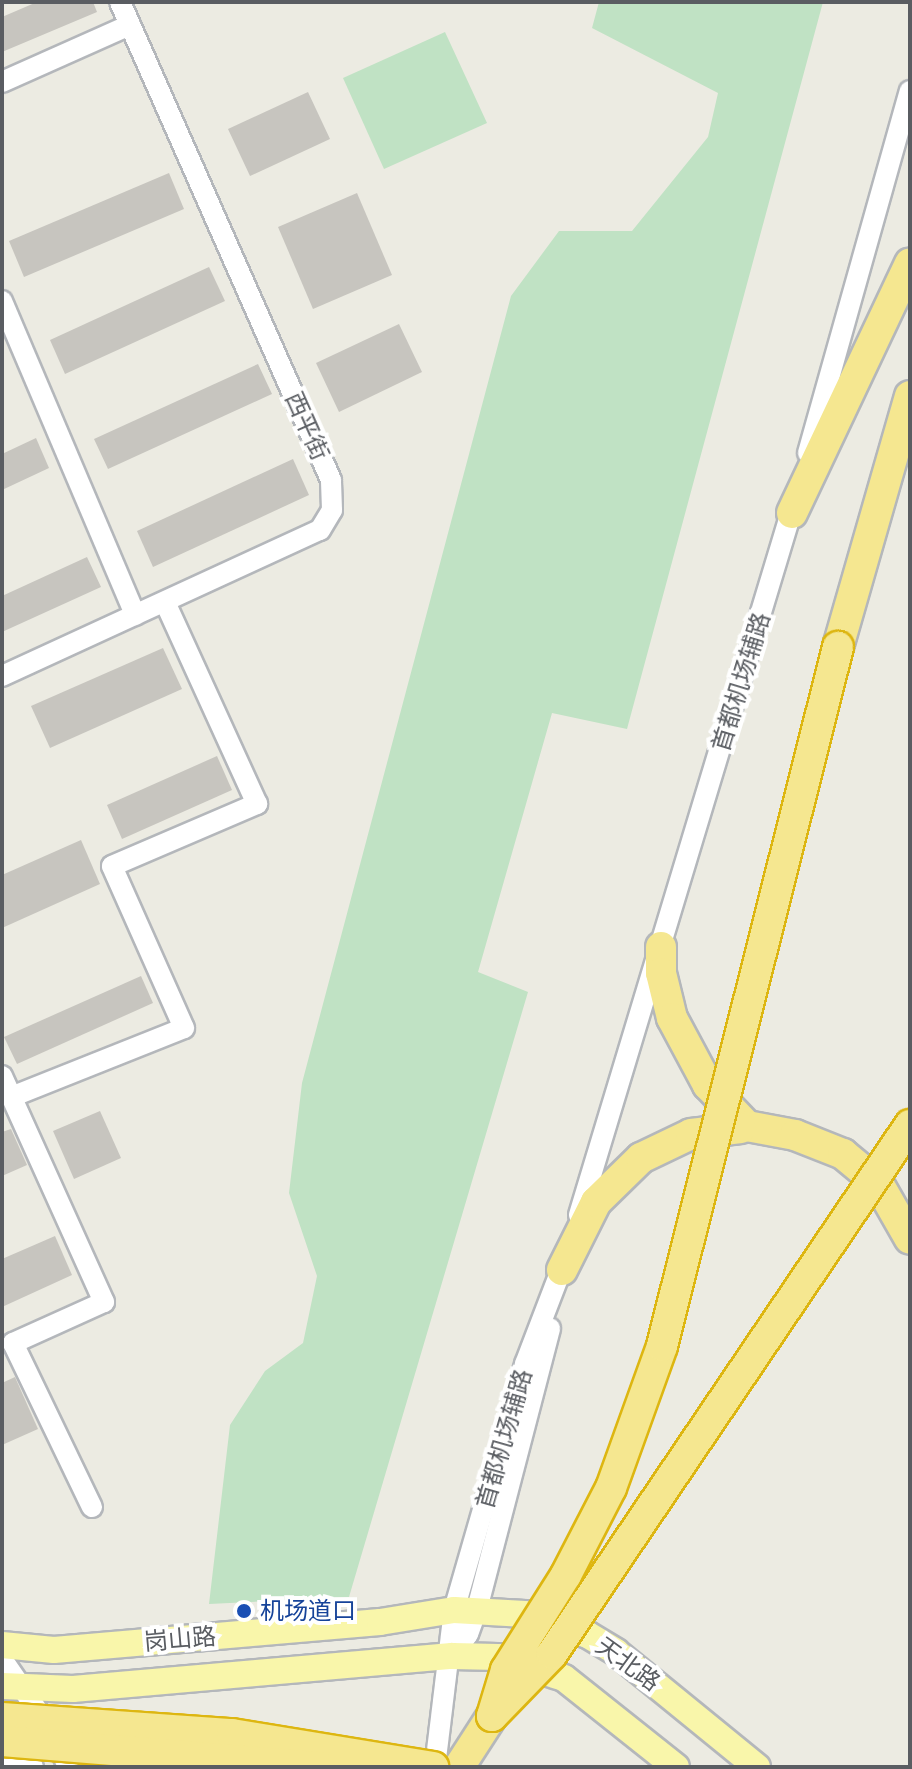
<!DOCTYPE html>
<html>
<head>
<meta charset="utf-8">
<style>
  body { margin:0 }
  #map { position:relative; width:912px; height:1769px; overflow:hidden; background:#ecebe2; font-family:"Space Grotesk","Noto Sans SC",sans-serif }
  div>[style] { position:absolute }
  .green>* { inset:0; background:#c0e2c4 }
  .building>* { inset:0; background:#c7c5bf }
  .roads { filter:drop-shadow(2px 0 #b4b7bb) drop-shadow(-2px 0 #b4b7bb) drop-shadow(0 2px #b4b7bb) drop-shadow(0 -2px #b4b7bb) }
  .minor>* { height:20px; margin:-10px; padding:0 10px; transform-origin:10px; border-radius:10px; background:#fff }
  .major>* { height:26px; margin:-13px; padding:0 13px; transform-origin:13px; border-radius:13px; background:#f9f6aa }
  .highway>* { height:30px; margin:-15px; padding:0 15px; transform-origin:15px; border-radius:15px; background:#f5e790 }
  .bridges { filter:drop-shadow(2px 0 #ddb611) drop-shadow(-2px 0 #ddb611) drop-shadow(0 2px #ddb611) drop-shadow(0 -2px #ddb611) }
  .highway-bridge>* { height:30px; margin:-15px; padding:0 15px; transform-origin:15px; border-radius:15px; background:#f5e790 }
  .dots>* { width:22px; height:22px; translate:-50% -50%; box-sizing:border-box; border:4px solid #fff; border-radius:50% }
  span { translate:-50% -50%; white-space:nowrap; text-align:center; line-height:1.15; -webkit-text-stroke:8px #fff; paint-order:stroke }
  .street-label { font-size:24px; color:#5a5d62 }
  .transit-label { font-size:24px; color:#164399 }
  .left { translate:0 -50%; text-align:left }
  .frame { position:absolute; inset:0; border:4px solid #5a5d62; pointer-events:none }
</style>
</head>
<body>
<div id="map">
  <div class="green">
    <div style="clip-path:polygon(599px 2px,823px 2px,627px 729px,552px 713px,478px 972px,528px 992px,349px 1597px,209px 1604px,230px 1425px,265px 1371px,303px 1343px,317px 1276px,289px 1193px,302px 1083px,511px 296px,559px 231px,632px 231px,708px 137px,718px 93px,592px 28px)"></div>
    <div style="clip-path:polygon(445px 32px,487px 123px,384px 169px,343px 78px)"></div>
  </div>
  <div class="building">
    <div style="clip-path:polygon(37px 2px,93px 2px,97px 12px,2px 52px,2px 17px)"></div>
    <div style="clip-path:polygon(308px 92px,330px 139px,250px 176px,228px 129px)"></div>
    <div style="clip-path:polygon(169px 173px,184px 209px,24px 277px,9px 241px)"></div>
    <div style="clip-path:polygon(357px 193px,392px 275px,313px 309px,278px 227px)"></div>
    <div style="clip-path:polygon(209px 267px,225px 301px,65px 374px,50px 340px)"></div>
    <div style="clip-path:polygon(399px 324px,422px 372px,339px 412px,316px 363px)"></div>
    <div style="clip-path:polygon(258px 364px,272px 394px,108px 469px,94px 439px)"></div>
    <div style="clip-path:polygon(36px 438px,49px 468px,2px 490px,2px 454px)"></div>
    <div style="clip-path:polygon(293px 459px,309px 495px,153px 567px,137px 531px)"></div>
    <div style="clip-path:polygon(87px 557px,101px 587px,2px 632px,2px 596px)"></div>
    <div style="clip-path:polygon(163px 648px,182px 689px,50px 748px,31px 706px)"></div>
    <div style="clip-path:polygon(217px 756px,232px 790px,122px 839px,107px 805px)"></div>
    <div style="clip-path:polygon(81px 840px,100px 884px,2px 928px,2px 875px)"></div>
    <div style="clip-path:polygon(141px 976px,153px 1003px,17px 1064px,4px 1037px)"></div>
    <div style="clip-path:polygon(100px 1111px,121px 1158px,74px 1179px,53px 1131px)"></div>
    <div style="clip-path:polygon(11px 1129px,27px 1165px,2px 1176px,2px 1132px)"></div>
    <div style="clip-path:polygon(55px 1236px,72px 1275px,2px 1307px,2px 1259px)"></div>
    <div style="clip-path:polygon(15px 1377px,38px 1429px,2px 1445px,2px 1383px)"></div>
  </div>
  <div class="roads">
    <div class="minor">
      <div style="left:2px;top:82px;width:140px;rotate:-24deg"></div>
      <div style="left:2px;top:301px;width:341px;rotate:67deg"></div>
      <div style="left:808px;top:453px;width:376px;rotate:-74.3deg"></div>
      <div style="left:2px;top:676px;width:350px;rotate:-24.7deg"></div>
      <div style="left:320px;top:530px;width:23px;rotate:-59deg"></div>
      <div style="left:332px;top:510px;width:30px;rotate:-92deg"></div>
      <div style="left:331px;top:480px;width:522px;rotate:-113.82deg"></div>
      <div style="left:2px;top:1076px;width:248px;rotate:65.7deg"></div>
      <div style="left:104px;top:1302px;width:100px;rotate:155.7deg"></div>
      <div style="left:13px;top:1343px;width:182px;rotate:64.3deg"></div>
      <div style="left:11px;top:1097px;width:186px;rotate:-21.7deg"></div>
      <div style="left:184px;top:1028px;width:177px;rotate:-114deg"></div>
      <div style="left:112px;top:866px;width:158px;rotate:-23.2deg"></div>
      <div style="left:257px;top:804px;width:222px;rotate:-114.5deg"></div>
      <div style="left:579px;top:1215px;width:744px;rotate:-73.2deg"></div>
      <div style="left:452px;top:1656px;width:27px;rotate:-54deg"></div>
      <div style="left:468px;top:1634px;width:27px;rotate:-70deg"></div>
      <div style="left:477px;top:1609px;width:290px;rotate:-75.4deg"></div>
      <div style="left:2px;top:1659px;width:90px;rotate:55.4deg"></div>
      <div style="left:53px;top:1733px;width:37px;rotate:66deg"></div>
      <div style="left:16px;top:1735px;width:36px;rotate:62deg"></div>
      <div style="left:2px;top:1763px;width:14px;rotate:17deg"></div>
      <div style="left:435px;top:1767px;width:158px;rotate:-83.1deg"></div>
      <div style="left:454px;top:1610px;width:256px;rotate:-73.9deg"></div>
      <div style="left:525px;top:1364px;width:115px;rotate:-69deg"></div>
    </div>
    <div class="major">
      <div style="left:2px;top:1645px;width:52px;rotate:5.5deg"></div>
      <div style="left:54px;top:1650px;width:327px;rotate:-4.9deg"></div>
      <div style="left:380px;top:1622px;width:75px;rotate:-9.2deg"></div>
      <div style="left:454px;top:1610px;width:71px;rotate:3.2deg"></div>
      <div style="left:525px;top:1614px;width:66px;rotate:18.4deg"></div>
      <div style="left:588px;top:1635px;width:33px;rotate:31deg"></div>
      <div style="left:616px;top:1652px;width:182px;rotate:39.2deg"></div>
      <div style="left:2px;top:1686px;width:71px;rotate:2.4deg"></div>
      <div style="left:73px;top:1689px;width:380px;rotate:-5deg"></div>
      <div style="left:452px;top:1656px;width:46px;rotate:1.2deg"></div>
      <div style="left:498px;top:1657px;width:69px;rotate:17.7deg"></div>
      <div style="left:564px;top:1678px;width:143px;rotate:38.5deg"></div>
    </div>
    <div class="highway">
      <div style="left:792px;top:513px;width:276px;rotate:-64.7deg"></div>
      <div style="left:838px;top:647px;width:261px;rotate:-74deg"></div>
      <div style="left:661px;top:947px;width:26px;rotate:90deg"></div>
      <div style="left:661px;top:973px;width:46px;rotate:76.3deg"></div>
      <div style="left:672px;top:1018px;width:76px;rotate:61.8deg"></div>
      <div style="left:708px;top:1085px;width:57px;rotate:46.4deg"></div>
      <div style="left:747px;top:1126px;width:49px;rotate:10.6deg"></div>
      <div style="left:795px;top:1135px;width:52px;rotate:21.6deg"></div>
      <div style="left:843px;top:1154px;width:45px;rotate:39.6deg"></div>
      <div style="left:878px;top:1183px;width:64px;rotate:60.3deg"></div>
      <div style="left:562px;top:1270px;width:76px;rotate:-63.4deg"></div>
      <div style="left:596px;top:1202px;width:63px;rotate:-44.4deg"></div>
      <div style="left:641px;top:1158px;width:55px;rotate:-25.6deg"></div>
      <div style="left:691px;top:1134px;width:50px;rotate:-6.8deg"></div>
      <div style="left:459px;top:1767px;width:61px;rotate:-57.1deg"></div>
    </div>
  </div>
  <div class="bridges">
    <div class="highway-bridge">
      <div style="left:492px;top:1716px;width:48px;rotate:-73.1deg"></div>
      <div style="left:506px;top:1670px;width:112px;rotate:-57.7deg"></div>
      <div style="left:566px;top:1575px;width:98px;rotate:-62.7deg"></div>
      <div style="left:611px;top:1488px;width:151px;rotate:-70.2deg"></div>
      <div style="left:662px;top:1346px;width:721px;rotate:-75.87deg"></div>
      <div style="left:492px;top:1716px;width:86px;rotate:-45.9deg"></div>
      <div style="left:552px;top:1654px;width:639px;rotate:-55.91deg"></div>
      <div style="left:2px;top:1718px;width:231px;rotate:4deg"></div>
      <div style="left:232px;top:1734px;width:204px;rotate:9.3deg"></div>
      <div style="left:2px;top:1741px;width:319px;rotate:4.7deg"></div>
    </div>
  </div>
  <div class="dots">
    <div style="left:244px;top:1611px;background:#1a4fb4"></div>
  </div>
  <div class="street-label">
    <span style="left:307px;top:426px;rotate:66deg">西平街</span>
    <span style="left:741px;top:682px;rotate:-73deg">首都机场辅路</span>
    <span style="left:504px;top:1439px;rotate:-74deg">首都机场辅路</span>
    <span style="left:180px;top:1639px;rotate:-5deg">岗山路</span>
    <span style="left:628px;top:1664px;rotate:36deg">天北路</span>
  </div>
  <div class="transit-label">
    <span class="left" style="left:260px;top:1611px">机场道口</span>
  </div>
  <div class="frame"></div>
</div>
</body>
</html>
